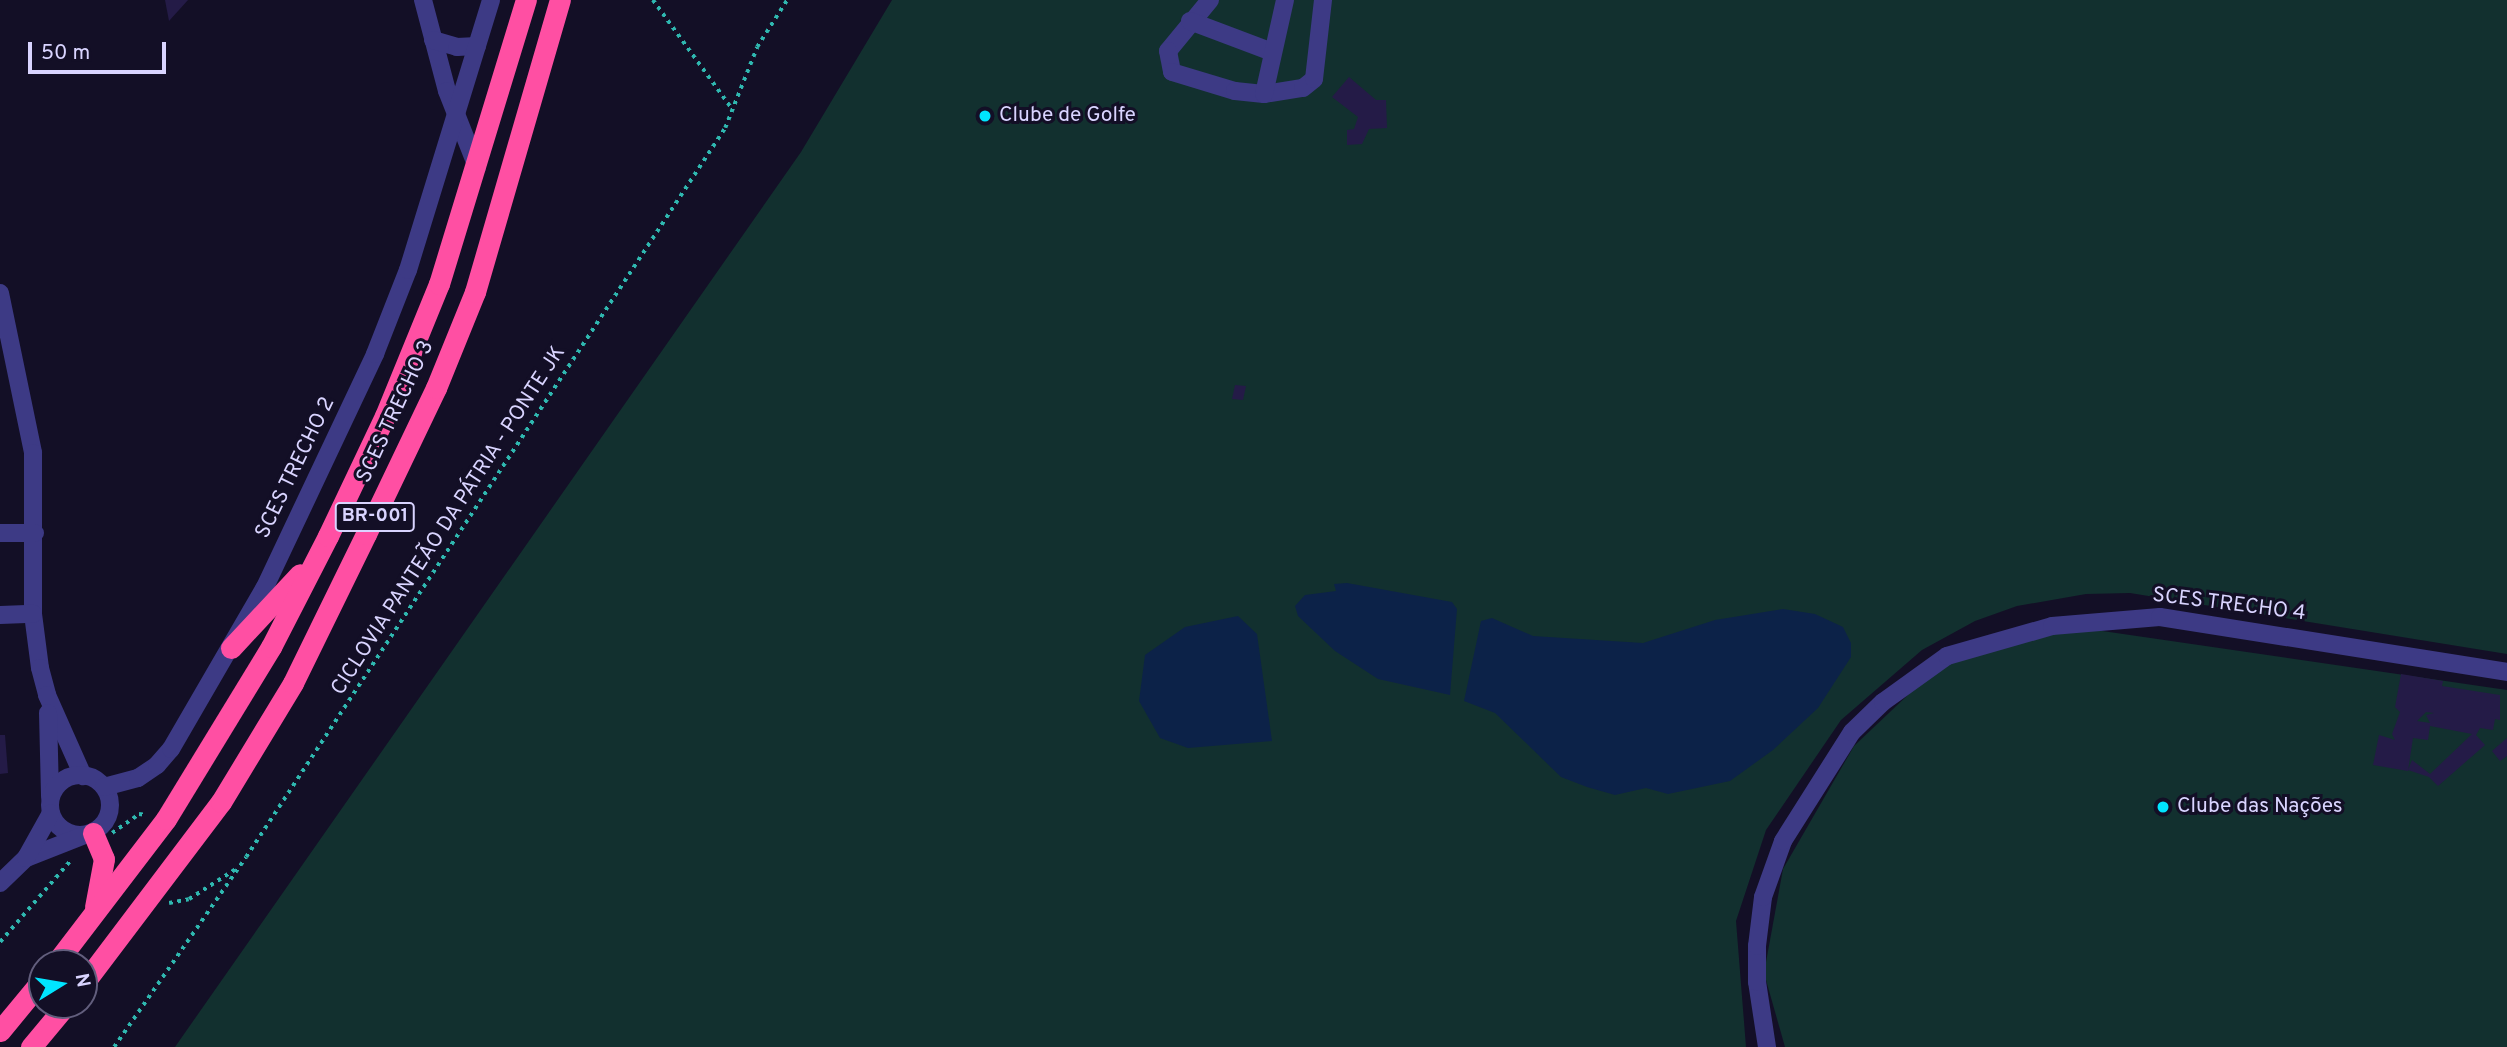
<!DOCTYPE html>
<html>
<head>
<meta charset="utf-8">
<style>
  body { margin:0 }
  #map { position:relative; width:2507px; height:1047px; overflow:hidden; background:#130f26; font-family:Overpass,sans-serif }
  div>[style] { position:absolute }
  .green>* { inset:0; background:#12302f }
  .water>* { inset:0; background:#0c2248 }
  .building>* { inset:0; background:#241b47 }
  .path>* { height:3.5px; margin-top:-1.75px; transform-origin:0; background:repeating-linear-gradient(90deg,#2fb8b0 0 3.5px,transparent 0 8.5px) }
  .minor>* { height:18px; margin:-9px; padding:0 9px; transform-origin:9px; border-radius:9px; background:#3d3a85 }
  .minor>.ring { margin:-9px; padding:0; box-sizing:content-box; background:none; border:18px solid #3d3a85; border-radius:50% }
  .highway>* { height:21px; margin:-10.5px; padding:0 10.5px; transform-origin:10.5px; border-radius:10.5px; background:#ff4fa3 }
  .dots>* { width:19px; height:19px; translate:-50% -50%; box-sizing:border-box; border:4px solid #130f26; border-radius:50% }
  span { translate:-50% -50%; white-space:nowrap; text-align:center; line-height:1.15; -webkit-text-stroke:6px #130f26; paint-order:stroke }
  .shield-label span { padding:2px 5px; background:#130f26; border:2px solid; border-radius:5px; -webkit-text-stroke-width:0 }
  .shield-label { font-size:19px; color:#d9d4ff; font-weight:700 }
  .poi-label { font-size:21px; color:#d9d4ff }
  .left { translate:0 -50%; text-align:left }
  .street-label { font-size:21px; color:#d9d4ff }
  .north { position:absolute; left:28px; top:949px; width:70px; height:70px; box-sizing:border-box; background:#130f26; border:2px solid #625e7d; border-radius:50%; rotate:79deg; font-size:19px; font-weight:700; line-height:28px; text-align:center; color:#d9d4ff }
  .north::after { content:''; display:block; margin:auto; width:24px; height:32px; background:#00e5ff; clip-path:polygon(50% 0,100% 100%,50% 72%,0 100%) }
  .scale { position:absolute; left:28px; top:42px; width:138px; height:32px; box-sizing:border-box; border:4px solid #d9d4ff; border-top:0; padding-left:9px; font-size:21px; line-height:24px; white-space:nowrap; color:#d9d4ff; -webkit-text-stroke:5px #130f26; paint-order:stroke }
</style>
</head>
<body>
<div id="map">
  <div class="green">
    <div style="clip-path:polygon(892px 0,2507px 0,2507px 654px,2130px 593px,2086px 594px,2017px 606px,1975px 621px,1922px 650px,1841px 720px,1766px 830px,1736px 921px,1746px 1047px,175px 1047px,801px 152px)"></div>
    <div style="clip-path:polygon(2068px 626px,2507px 690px,2507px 1047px,1785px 1047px,1764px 973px,1783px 869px,1854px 746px,1947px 658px)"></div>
  </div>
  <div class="water">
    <div style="clip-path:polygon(1347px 583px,1452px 602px,1457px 609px,1450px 695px,1378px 679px,1335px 651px,1298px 616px,1295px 606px,1305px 595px,1336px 591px,1334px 584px)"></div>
    <div style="clip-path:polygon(1783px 609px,1815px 614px,1843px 627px,1851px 643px,1851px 657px,1818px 708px,1773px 750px,1730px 781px,1668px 794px,1646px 788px,1615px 795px,1587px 787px,1561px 777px,1495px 713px,1464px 701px,1481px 621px,1492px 618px,1533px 636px,1643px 643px,1715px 620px)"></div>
    <div style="clip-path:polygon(1238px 616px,1257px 634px,1272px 741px,1188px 748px,1160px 738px,1139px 701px,1145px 655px,1185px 627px)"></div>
  </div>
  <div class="building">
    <div style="clip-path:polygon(165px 0,188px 0,169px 21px)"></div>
    <div style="clip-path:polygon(1349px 77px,1376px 100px,1386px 100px,1387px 128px,1369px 129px,1362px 144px,1347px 145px,1347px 130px,1354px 129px,1358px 117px,1332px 97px)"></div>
    <div style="clip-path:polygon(1235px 385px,1246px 386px,1243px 400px,1232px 399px)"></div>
    <div style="clip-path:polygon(evenodd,2401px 674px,2443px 681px,2442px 686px,2500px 695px,2500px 720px,2495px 719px,2493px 730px,2480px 728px,2476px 735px,2485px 745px,2438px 786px,2429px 777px,2408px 770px,2412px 760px,2430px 774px,2472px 734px,2430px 726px,2428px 740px,2413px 738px,2408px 771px,2373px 765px,2379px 735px,2395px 740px,2392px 734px,2400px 712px,2395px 707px,2401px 674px,2426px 712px,2434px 713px,2426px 715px,2430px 723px,2417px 721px,2426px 712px)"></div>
    <div style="clip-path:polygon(0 735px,5px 735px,8px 773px,0 774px)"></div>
    <div style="clip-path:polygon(2507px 738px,2507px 756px,2500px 761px,2492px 751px)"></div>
  </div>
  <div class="path">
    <div style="left:653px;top:0;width:136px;rotate:54deg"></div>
    <div style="left:112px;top:833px;width:33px;rotate:-35deg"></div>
    <div style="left:139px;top:814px;width:8px;rotate:7deg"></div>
    <div style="left:169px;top:903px;width:20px;rotate:-11deg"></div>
    <div style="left:189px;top:899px;width:56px;rotate:-32.6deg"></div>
    <div style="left:0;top:942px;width:108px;rotate:-49.1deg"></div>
    <div style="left:114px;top:1047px;width:231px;rotate:-55.2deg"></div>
    <div style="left:246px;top:857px;width:872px;rotate:-56.69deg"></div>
    <div style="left:725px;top:128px;width:87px;rotate:-68.4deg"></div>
    <div style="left:757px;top:47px;width:56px;rotate:-57.4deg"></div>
  </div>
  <div class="minor">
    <div style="left:423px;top:0;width:94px;rotate:75.2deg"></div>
    <div style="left:447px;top:91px;width:82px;rotate:68.5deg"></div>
    <div style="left:1210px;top:0;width:66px;rotate:129.5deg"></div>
    <div style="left:1168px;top:51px;width:21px;rotate:79deg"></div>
    <div style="left:1172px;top:72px;width:66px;rotate:16.8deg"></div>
    <div style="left:1235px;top:91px;width:29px;rotate:6deg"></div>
    <div style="left:1264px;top:94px;width:39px;rotate:-9deg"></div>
    <div style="left:1303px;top:88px;width:14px;rotate:-39deg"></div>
    <div style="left:1314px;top:79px;width:80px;rotate:-83.5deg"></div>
    <div style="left:1190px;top:21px;width:88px;rotate:20.7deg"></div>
    <div style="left:433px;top:40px;width:25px;rotate:16deg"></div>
    <div style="left:457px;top:47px;width:20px;rotate:-3deg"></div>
    <div style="left:1264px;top:94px;width:96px;rotate:-77.4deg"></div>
    <div style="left:0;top:293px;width:163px;rotate:78.3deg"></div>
    <div style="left:33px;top:453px;width:161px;rotate:90deg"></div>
    <div style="left:33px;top:614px;width:54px;rotate:82.6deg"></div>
    <div style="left:40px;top:668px;width:28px;rotate:75deg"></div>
    <div style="left:47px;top:695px;width:89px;rotate:66deg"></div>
    <div style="left:0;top:533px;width:35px"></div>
    <div style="left:0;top:615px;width:33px;rotate:-2deg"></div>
    <div style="left:48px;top:713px;width:84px;rotate:88.6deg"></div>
    <div class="ring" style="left:50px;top:775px;width:42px;height:42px"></div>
    <div style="left:104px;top:787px;width:35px;rotate:-15deg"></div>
    <div style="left:138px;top:778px;width:23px;rotate:-34deg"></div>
    <div style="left:157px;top:765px;width:21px;rotate:-49deg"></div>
    <div style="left:171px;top:749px;width:187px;rotate:-59.9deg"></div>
    <div style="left:265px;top:587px;width:258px;rotate:-64.7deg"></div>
    <div style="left:375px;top:354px;width:90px;rotate:-68.6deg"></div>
    <div style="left:408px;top:270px;width:282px;rotate:-72.9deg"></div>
    <div style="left:26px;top:858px;width:60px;rotate:-21.4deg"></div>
    <div style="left:0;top:883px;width:36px;rotate:-44deg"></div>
    <div style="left:26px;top:858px;width:51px;rotate:-60.9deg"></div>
    <div style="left:1767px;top:1047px;width:66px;rotate:-98.7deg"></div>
    <div style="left:1757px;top:982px;width:36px;rotate:-90deg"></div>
    <div style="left:1757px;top:946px;width:49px;rotate:-83deg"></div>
    <div style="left:1763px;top:897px;width:59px;rotate:-70.3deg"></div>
    <div style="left:1783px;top:841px;width:129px;rotate:-57.7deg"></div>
    <div style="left:1852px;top:732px;width:43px;rotate:-44.1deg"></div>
    <div style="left:1883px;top:702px;width:79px;rotate:-35.7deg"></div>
    <div style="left:1947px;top:656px;width:109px;rotate:-15.9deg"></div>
    <div style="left:2052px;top:626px;width:108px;rotate:-4.8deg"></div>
    <div style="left:2160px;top:617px;width:351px;rotate:9deg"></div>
  </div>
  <div class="highway">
    <div style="left:231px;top:648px;width:101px;rotate:-47deg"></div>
    <div style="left:93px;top:833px;width:28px;rotate:67deg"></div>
    <div style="left:104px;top:859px;width:49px;rotate:100.6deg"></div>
    <div style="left:56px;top:963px;width:181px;rotate:-52.6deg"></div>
    <div style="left:166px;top:819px;width:202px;rotate:-58.6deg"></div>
    <div style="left:271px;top:647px;width:125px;rotate:-62.8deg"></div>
    <div style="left:328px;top:536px;width:133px;rotate:-64.6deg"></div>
    <div style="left:385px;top:416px;width:143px;rotate:-67.8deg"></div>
    <div style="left:439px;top:284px;width:297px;rotate:-73deg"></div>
    <div style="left:84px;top:983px;width:227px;rotate:-52.9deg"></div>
    <div style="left:221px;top:802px;width:139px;rotate:-58.8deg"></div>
    <div style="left:293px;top:683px;width:166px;rotate:-63.9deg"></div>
    <div style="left:366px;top:534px;width:162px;rotate:-64.4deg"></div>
    <div style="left:436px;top:388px;width:104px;rotate:-67.9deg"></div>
    <div style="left:475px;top:292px;width:304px;rotate:-73.8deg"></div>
    <div style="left:0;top:1031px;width:66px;rotate:-50.5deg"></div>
    <div style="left:31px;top:1047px;width:55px;rotate:-50.2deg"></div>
  </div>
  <div class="dots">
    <div style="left:985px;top:116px;background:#00e5ff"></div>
    <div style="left:2163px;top:807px;background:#00e5ff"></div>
  </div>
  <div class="shield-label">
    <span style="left:375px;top:517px">BR-001</span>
  </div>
  <div class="poi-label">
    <span class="left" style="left:999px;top:116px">Clube de Golfe</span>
    <span class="left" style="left:2177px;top:807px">Clube das Nações</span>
  </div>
  <div class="street-label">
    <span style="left:396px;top:412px;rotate:-65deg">SCES TRECHO 3</span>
    <span style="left:296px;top:468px;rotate:-64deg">SCES TRECHO 2</span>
    <span style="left:449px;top:521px;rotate:-57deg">CICLOVIA PANTEÃO DA PÁTRIA - PONTE JK</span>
    <span style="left:2229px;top:605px;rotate:7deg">SCES TRECHO 4</span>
  </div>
  <div class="north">N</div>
  <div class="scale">50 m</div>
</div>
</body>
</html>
